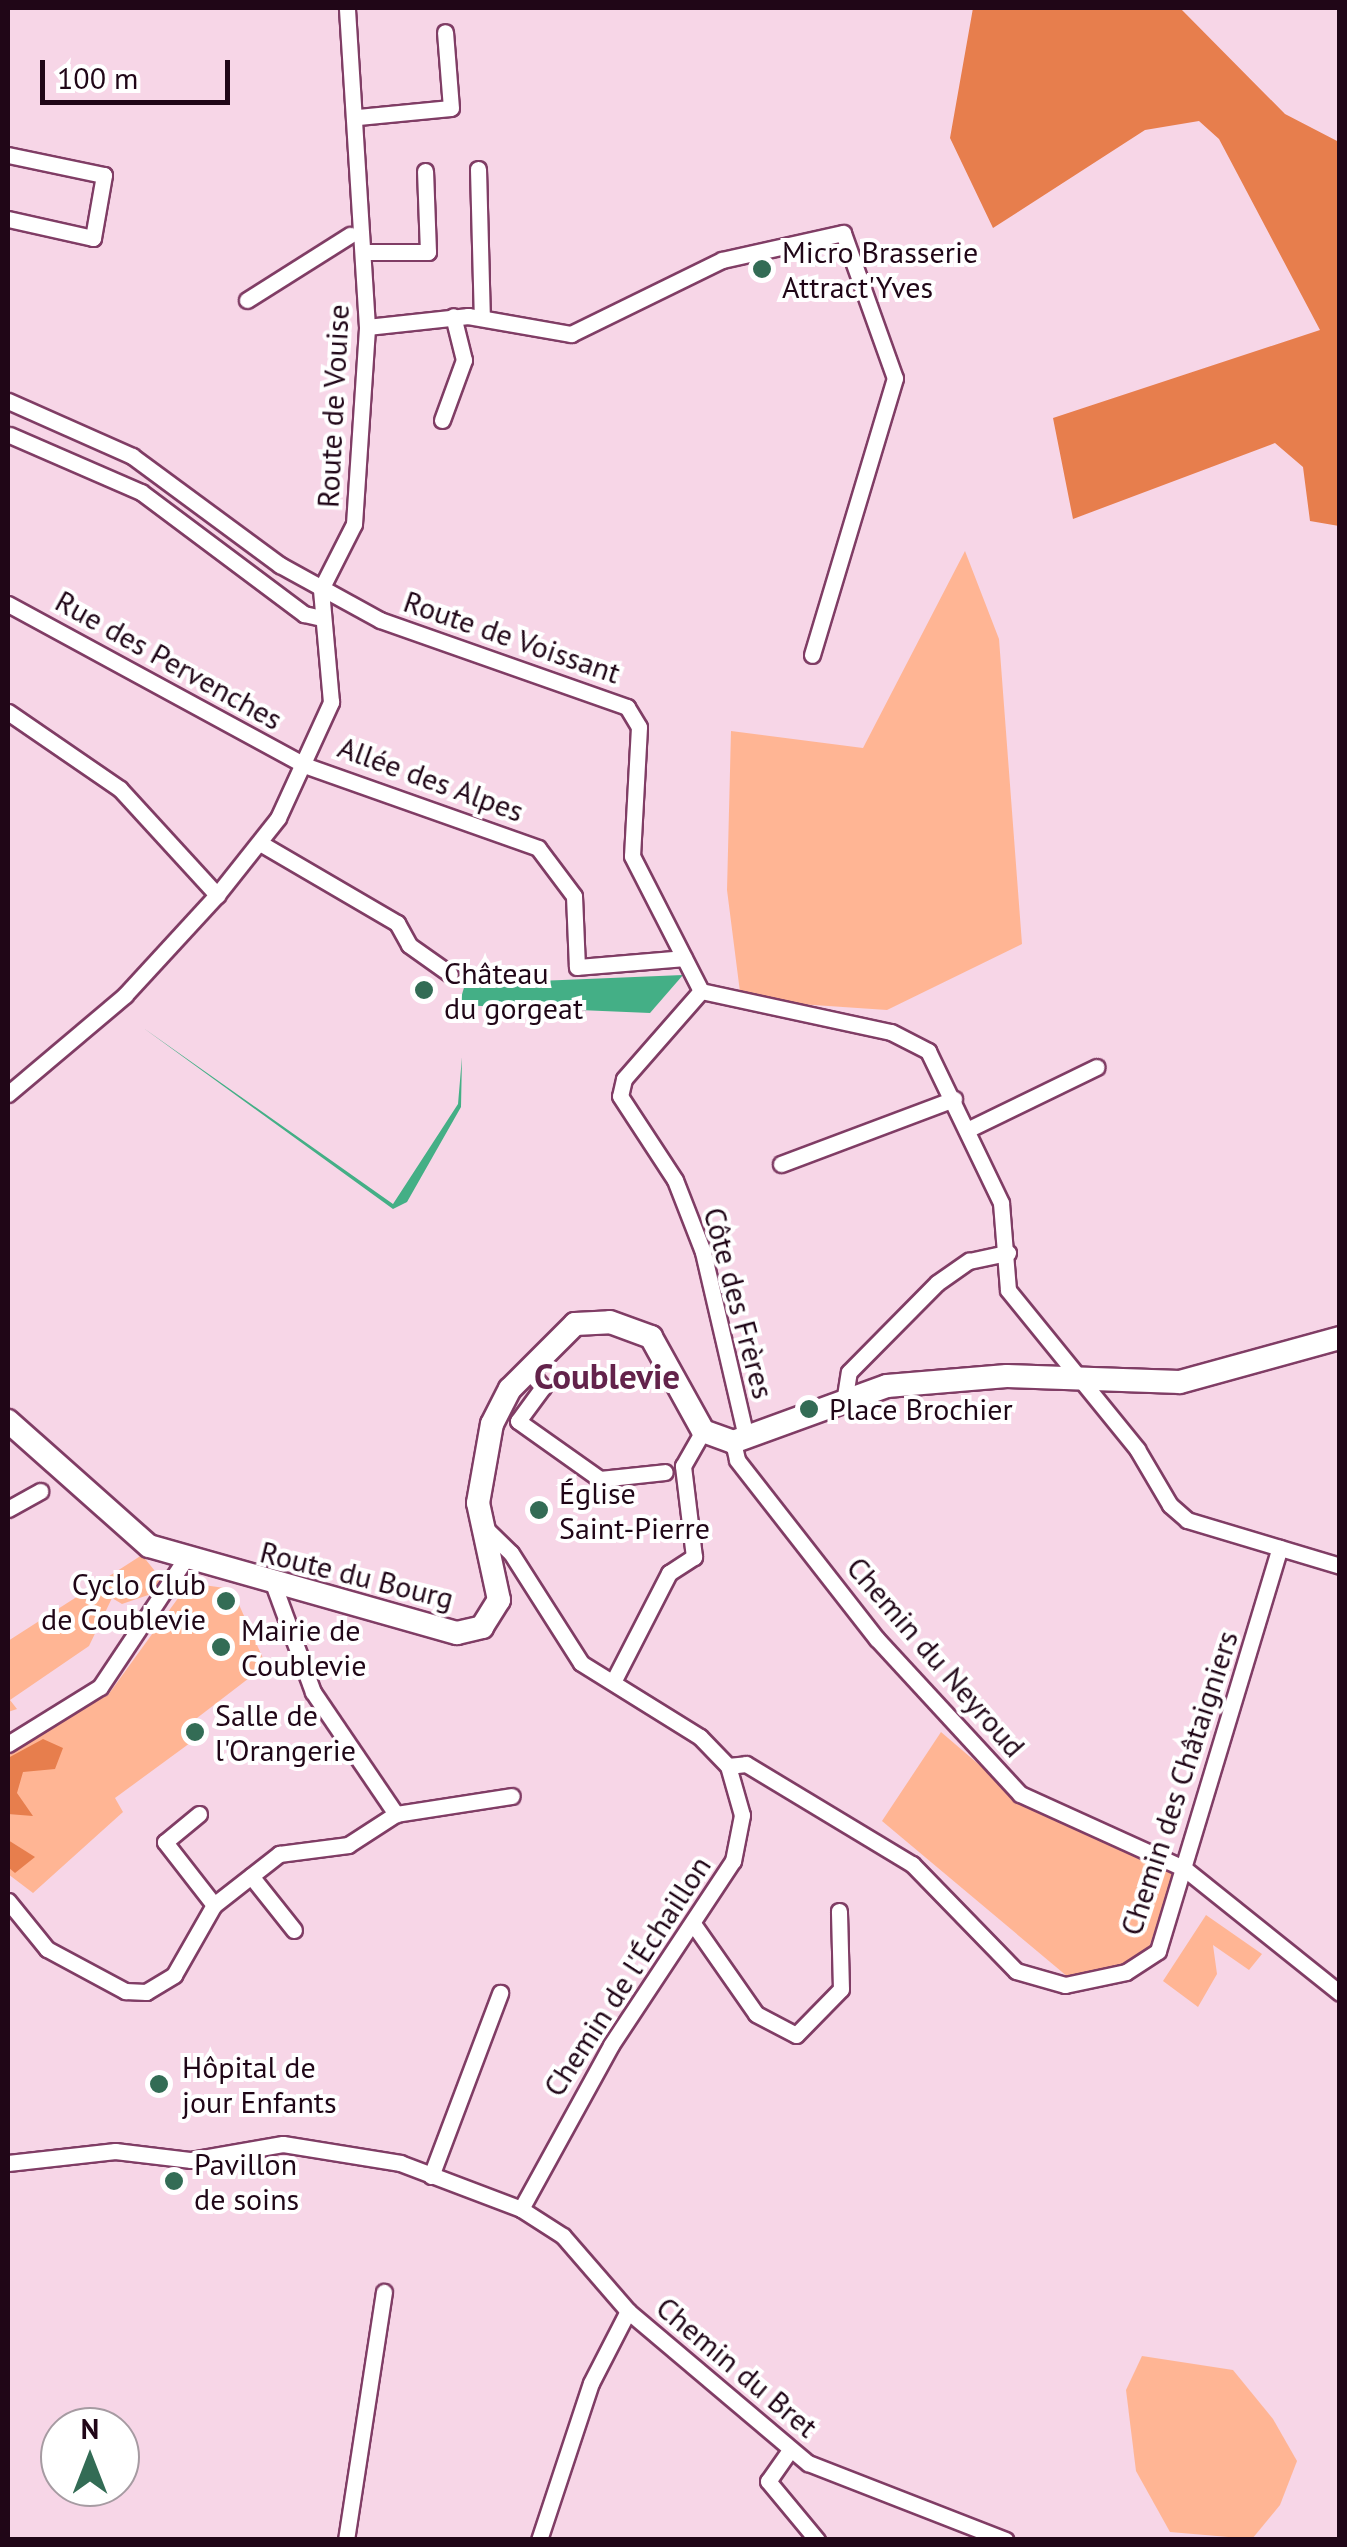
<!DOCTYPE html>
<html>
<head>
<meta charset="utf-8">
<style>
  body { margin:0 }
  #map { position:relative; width:1347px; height:2547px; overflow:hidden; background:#f7d6e7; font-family:"PT Sans",sans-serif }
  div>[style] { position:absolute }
  .green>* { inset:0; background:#ffb594 }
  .forest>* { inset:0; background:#e77e4d }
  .water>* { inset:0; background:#44af86 }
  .roads { filter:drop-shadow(2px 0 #803d65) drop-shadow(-2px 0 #803d65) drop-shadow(0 2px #803d65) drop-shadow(0 -2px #803d65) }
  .street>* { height:15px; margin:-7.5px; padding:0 7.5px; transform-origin:7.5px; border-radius:7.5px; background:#fff }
  .secondary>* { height:22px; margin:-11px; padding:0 11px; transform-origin:11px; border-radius:11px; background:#fff }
  .dots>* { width:28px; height:28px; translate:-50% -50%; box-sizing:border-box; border:5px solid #fff; border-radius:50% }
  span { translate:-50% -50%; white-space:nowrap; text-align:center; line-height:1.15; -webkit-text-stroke:8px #fff; paint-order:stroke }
  .poi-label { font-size:30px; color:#200617 }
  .left { translate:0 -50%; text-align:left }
  .right { translate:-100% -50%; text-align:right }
  .street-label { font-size:30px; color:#200617 }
  .quarter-label { font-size:35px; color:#63234b; font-weight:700 }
  .frame { position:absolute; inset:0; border:10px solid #200617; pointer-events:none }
  .north { position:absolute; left:40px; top:2407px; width:100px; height:100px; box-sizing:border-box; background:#fff; border:2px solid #a69ba2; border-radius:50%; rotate:0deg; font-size:28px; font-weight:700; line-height:40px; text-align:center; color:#200617 }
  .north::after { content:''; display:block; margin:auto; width:35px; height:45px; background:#336c55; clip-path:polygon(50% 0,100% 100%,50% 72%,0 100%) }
  .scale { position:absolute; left:40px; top:60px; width:190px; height:45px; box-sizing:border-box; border:5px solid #200617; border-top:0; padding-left:12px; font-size:30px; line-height:35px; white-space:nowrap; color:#200617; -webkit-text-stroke:8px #fff; paint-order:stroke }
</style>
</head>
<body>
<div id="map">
  <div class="green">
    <div style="clip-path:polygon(965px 551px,999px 639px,1022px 944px,887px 1010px,741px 1000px,727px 890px,731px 731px,863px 748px)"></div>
    <div style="clip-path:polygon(142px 1555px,163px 1581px,157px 1592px,122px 1604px,112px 1598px,89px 1646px,10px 1700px,17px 1709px,8px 1712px,8px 1641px)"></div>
    <div style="clip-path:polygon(189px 1583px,232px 1589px,266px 1665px,184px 1728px,190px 1743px,115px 1798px,123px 1812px,33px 1893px,8px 1874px,8px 1747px,108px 1695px)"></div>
    <div style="clip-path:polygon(941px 1732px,1018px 1798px,1175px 1869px,1149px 1948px,1134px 1962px,1068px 1977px,882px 1821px)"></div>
    <div style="clip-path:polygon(1206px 1915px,1262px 1954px,1249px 1970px,1213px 1945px,1217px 1974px,1198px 2007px,1163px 1981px)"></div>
    <div style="clip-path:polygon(1142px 2356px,1233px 2370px,1273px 2419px,1297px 2461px,1280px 2505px,1252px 2539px,1170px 2532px,1136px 2471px,1126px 2390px)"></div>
  </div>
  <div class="forest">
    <div style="clip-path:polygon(973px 8px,1180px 8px,1285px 114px,1339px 142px,1339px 526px,1310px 521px,1303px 467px,1275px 443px,1073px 519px,1053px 418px,1320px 330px,1219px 139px,1199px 121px,1145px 130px,993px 228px,950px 138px)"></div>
    <div style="clip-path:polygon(43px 1739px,63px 1748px,55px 1769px,23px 1772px,17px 1793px,33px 1816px,8px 1814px,8px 1758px)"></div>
    <div style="clip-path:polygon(8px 1840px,35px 1857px,15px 1873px,8px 1867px)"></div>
  </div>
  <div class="water">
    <div style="clip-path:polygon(683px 975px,650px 1013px,459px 1005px,465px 984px)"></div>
    <div style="clip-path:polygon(142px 1027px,393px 1204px,458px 1104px,462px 1057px,461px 1107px,407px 1202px,393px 1209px)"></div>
  </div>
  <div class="roads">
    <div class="street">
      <div style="left:358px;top:117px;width:93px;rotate:-5.5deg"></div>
      <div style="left:451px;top:108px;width:76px;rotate:-94.5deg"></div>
      <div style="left:8px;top:155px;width:98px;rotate:11.8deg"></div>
      <div style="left:104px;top:175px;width:64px;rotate:99.9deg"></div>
      <div style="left:93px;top:238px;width:87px;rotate:-167.4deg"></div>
      <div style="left:478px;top:169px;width:149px;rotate:88.5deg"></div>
      <div style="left:367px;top:252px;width:61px"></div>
      <div style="left:428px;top:252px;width:81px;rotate:-92.1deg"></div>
      <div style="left:247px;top:300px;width:122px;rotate:-32.3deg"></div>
      <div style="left:367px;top:327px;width:102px;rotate:-6.2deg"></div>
      <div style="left:468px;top:316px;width:105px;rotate:9.9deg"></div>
      <div style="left:571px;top:334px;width:168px;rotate:-26.1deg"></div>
      <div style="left:722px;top:260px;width:124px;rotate:-12.6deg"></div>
      <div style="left:843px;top:233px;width:154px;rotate:70.3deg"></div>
      <div style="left:895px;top:378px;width:289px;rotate:106.7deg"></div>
      <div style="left:8px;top:401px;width:136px;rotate:23.9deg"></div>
      <div style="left:132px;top:456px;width:184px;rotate:36.4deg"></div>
      <div style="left:280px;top:565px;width:114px;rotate:28.8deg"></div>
      <div style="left:380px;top:620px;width:262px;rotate:19.4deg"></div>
      <div style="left:627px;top:707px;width:23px;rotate:59deg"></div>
      <div style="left:639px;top:727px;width:129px;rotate:93.1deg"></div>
      <div style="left:632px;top:856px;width:152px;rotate:62.9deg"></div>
      <div style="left:442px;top:420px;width:64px;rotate:-69.9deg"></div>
      <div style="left:464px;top:360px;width:45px;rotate:-104deg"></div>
      <div style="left:10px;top:435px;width:143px;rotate:23.5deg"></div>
      <div style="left:141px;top:492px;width:204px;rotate:36.8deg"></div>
      <div style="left:304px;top:614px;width:18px;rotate:13deg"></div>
      <div style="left:8px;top:604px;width:337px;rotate:28.5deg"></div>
      <div style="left:304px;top:765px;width:248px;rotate:19.5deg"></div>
      <div style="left:538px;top:848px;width:60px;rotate:53.1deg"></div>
      <div style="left:574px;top:896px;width:71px;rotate:87.6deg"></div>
      <div style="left:577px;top:967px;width:107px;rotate:-4.8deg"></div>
      <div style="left:8px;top:712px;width:136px;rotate:34.5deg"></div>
      <div style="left:120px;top:789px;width:144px;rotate:47.5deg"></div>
      <div style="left:260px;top:843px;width:159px;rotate:30.3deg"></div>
      <div style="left:397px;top:923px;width:25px;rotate:61deg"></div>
      <div style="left:409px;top:945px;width:50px;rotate:35.3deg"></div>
      <div style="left:701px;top:991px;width:194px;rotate:12.2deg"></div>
      <div style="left:891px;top:1032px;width:42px;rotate:27.2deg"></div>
      <div style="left:928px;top:1051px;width:169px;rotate:64.3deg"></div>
      <div style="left:1001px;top:1203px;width:87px;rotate:85.4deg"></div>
      <div style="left:1008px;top:1290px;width:205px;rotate:50.9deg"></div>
      <div style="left:1137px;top:1449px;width:65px;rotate:59.5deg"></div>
      <div style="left:1170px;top:1505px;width:23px;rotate:41deg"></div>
      <div style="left:1187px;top:1520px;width:160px;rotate:16.7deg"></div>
      <div style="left:701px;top:991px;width:117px;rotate:131.2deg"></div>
      <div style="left:624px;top:1079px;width:17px;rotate:103deg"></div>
      <div style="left:620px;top:1096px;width:100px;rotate:56.8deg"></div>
      <div style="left:675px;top:1180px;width:77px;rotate:68.7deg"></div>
      <div style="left:703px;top:1252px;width:190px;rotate:76.9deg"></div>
      <div style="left:8px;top:1094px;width:153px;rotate:-40.2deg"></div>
      <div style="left:125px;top:995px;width:136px;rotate:-47.4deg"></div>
      <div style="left:217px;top:895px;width:98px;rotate:-51.6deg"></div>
      <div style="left:278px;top:818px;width:128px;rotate:-65.4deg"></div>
      <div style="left:331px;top:702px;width:113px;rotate:-95.1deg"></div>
      <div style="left:321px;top:589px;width:73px;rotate:-63.1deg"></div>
      <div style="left:354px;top:524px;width:197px;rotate:-86.2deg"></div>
      <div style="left:367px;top:327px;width:320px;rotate:-93.6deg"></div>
      <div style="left:967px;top:1130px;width:144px;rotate:-25.9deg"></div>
      <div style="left:781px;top:1164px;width:185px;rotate:-20.6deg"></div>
      <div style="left:528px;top:1370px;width:23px;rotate:49deg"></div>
      <div style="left:543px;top:1387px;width:42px;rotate:126.3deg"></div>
      <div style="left:518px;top:1421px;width:100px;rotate:35.3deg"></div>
      <div style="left:600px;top:1479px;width:65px;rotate:-6.1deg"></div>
      <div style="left:845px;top:1396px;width:24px;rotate:-81deg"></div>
      <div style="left:849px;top:1372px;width:125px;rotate:-45.3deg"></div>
      <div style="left:937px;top:1283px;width:39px;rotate:-35deg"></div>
      <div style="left:969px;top:1261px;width:40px;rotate:-12deg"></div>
      <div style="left:733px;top:1442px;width:18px;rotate:77deg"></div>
      <div style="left:737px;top:1460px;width:227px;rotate:52deg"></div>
      <div style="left:877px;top:1639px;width:211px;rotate:47.3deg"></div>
      <div style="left:1020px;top:1794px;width:181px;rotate:24.4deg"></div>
      <div style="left:1185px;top:1869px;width:198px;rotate:38.7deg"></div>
      <div style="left:8px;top:1509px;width:37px;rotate:-29deg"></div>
      <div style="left:482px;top:1525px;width:40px;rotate:44deg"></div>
      <div style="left:511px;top:1553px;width:130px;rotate:57.5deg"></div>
      <div style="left:581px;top:1663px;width:140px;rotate:31.9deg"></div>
      <div style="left:700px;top:1737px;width:40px;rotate:46deg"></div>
      <div style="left:728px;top:1766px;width:18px;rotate:-6deg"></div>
      <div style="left:746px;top:1764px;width:194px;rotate:31.1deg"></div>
      <div style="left:912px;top:1864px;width:149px;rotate:45.8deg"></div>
      <div style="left:1016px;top:1971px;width:51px;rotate:15.9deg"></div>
      <div style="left:1065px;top:1985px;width:62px;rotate:-12deg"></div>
      <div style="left:1126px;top:1972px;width:38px;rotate:-33deg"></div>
      <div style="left:1158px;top:1951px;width:421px;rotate:-73.2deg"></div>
      <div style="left:274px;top:1586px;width:113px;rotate:69.8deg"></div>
      <div style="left:313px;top:1692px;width:148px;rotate:55.8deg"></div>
      <div style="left:613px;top:1682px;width:123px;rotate:-62.8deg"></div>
      <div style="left:669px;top:1573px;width:30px;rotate:-33deg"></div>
      <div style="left:694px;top:1557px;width:92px;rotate:-96.9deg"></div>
      <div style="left:683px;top:1466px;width:40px;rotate:-60.3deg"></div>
      <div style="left:8px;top:1744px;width:108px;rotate:-31.8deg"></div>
      <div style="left:100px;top:1687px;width:151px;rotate:-56.3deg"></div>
      <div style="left:199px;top:1814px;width:44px;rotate:140.5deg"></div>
      <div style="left:165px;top:1842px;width:80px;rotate:52.1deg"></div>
      <div style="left:251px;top:1876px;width:69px;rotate:51.5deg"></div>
      <div style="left:8px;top:1901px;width:62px;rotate:50.9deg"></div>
      <div style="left:47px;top:1949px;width:89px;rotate:28.3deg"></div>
      <div style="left:125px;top:1991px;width:21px;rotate:3deg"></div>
      <div style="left:146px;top:1992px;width:33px;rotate:-31deg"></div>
      <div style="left:174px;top:1975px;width:81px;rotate:-60.3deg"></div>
      <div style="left:214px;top:1905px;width:83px;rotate:-38.1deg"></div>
      <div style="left:279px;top:1854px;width:70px;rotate:-7.4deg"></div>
      <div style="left:348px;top:1845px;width:57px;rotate:-32.9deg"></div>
      <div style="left:396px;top:1814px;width:117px;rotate:-8.8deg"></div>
      <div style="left:694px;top:1925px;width:108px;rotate:55.1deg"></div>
      <div style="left:756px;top:2014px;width:45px;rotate:27.7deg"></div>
      <div style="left:796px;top:2035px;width:64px;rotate:-45.6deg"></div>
      <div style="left:841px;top:1989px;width:78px;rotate:-91.5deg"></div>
      <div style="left:8px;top:2163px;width:108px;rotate:-6.4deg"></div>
      <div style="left:115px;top:2151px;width:77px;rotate:6.8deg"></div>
      <div style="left:191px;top:2160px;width:93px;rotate:-9.9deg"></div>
      <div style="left:283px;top:2144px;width:119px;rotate:9.2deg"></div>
      <div style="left:400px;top:2163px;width:129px;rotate:20.8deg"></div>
      <div style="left:521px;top:2209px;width:50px;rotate:32.7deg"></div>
      <div style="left:563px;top:2236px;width:99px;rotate:49.1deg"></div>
      <div style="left:628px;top:2311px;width:236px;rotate:40.2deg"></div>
      <div style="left:808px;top:2463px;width:212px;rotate:21.3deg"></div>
      <div style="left:431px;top:2176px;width:196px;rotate:-69.3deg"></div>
      <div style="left:521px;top:2209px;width:187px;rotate:-61.2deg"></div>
      <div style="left:611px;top:2045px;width:221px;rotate:-56.5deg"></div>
      <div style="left:733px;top:1861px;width:47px;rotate:-78.9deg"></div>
      <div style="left:742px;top:1815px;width:51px;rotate:-105.9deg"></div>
      <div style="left:790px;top:2450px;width:38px;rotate:125deg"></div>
      <div style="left:768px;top:2481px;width:77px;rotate:50.3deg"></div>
      <div style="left:346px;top:2540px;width:251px;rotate:-81.3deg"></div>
      <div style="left:539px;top:2540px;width:165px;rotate:-71.7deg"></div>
      <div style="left:591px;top:2383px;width:81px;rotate:-62.8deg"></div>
    </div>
    <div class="secondary">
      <div style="left:8px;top:1421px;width:188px;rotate:41.6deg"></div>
      <div style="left:149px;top:1546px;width:320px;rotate:15.8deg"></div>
      <div style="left:457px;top:1633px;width:26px;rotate:-13deg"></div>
      <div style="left:482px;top:1627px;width:32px;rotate:-58deg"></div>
      <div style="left:499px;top:1600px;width:99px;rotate:-102.2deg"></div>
      <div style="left:478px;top:1503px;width:80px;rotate:-80deg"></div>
      <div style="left:492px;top:1424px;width:39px;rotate:-63deg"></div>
      <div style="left:510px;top:1389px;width:92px;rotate:-45deg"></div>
      <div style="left:575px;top:1324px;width:35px;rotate:-3deg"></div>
      <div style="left:610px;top:1322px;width:44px;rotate:20.1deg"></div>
      <div style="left:651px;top:1337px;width:107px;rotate:61deg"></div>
      <div style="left:703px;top:1431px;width:32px;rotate:20deg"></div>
      <div style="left:733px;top:1442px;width:164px;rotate:-20deg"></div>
      <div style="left:887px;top:1386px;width:120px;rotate:-4.8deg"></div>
      <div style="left:1007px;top:1376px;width:173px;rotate:2deg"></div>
      <div style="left:1180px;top:1382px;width:166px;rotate:-15.4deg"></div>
    </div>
  </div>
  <div class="dots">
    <div style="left:762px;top:269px;background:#336c55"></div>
    <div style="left:424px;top:990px;background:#336c55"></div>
    <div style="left:809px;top:1409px;background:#336c55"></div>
    <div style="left:539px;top:1510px;background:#336c55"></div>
    <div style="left:226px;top:1601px;background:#336c55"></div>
    <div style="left:221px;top:1647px;background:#336c55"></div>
    <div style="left:195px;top:1732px;background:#336c55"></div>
    <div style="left:159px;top:2084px;background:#336c55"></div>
    <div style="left:174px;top:2181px;background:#336c55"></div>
  </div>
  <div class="poi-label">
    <span class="left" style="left:782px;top:269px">Micro Brasserie<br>Attract'Yves</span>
    <span class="left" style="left:444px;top:990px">Château<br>du gorgeat</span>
    <span class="left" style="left:829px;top:1409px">Place Brochier</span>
    <span class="left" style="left:559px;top:1510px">Église<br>Saint-Pierre</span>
    <span class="right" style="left:206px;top:1601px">Cyclo Club<br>de Coublevie</span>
    <span class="left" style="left:241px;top:1647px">Mairie de<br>Coublevie</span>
    <span class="left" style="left:215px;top:1732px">Salle de<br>l'Orangerie</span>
    <span class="left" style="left:182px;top:2084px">Hôpital de<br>jour Enfants</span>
    <span class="left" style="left:194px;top:2181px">Pavillon<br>de soins</span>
  </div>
  <div class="street-label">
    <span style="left:333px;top:406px;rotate:-87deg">Route de Vouise</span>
    <span style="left:512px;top:637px;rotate:19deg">Route de Voissant</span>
    <span style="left:169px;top:660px;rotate:29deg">Rue des Pervenches</span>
    <span style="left:431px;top:779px;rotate:20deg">Allée des Alpes</span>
    <span style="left:739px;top:1303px;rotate:75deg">Côte des Frères</span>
    <span style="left:357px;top:1575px;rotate:14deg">Route du Bourg</span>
    <span style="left:936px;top:1657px;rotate:49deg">Chemin du Neyroud</span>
    <span style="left:1179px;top:1783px;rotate:-72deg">Chemin des Châtaigniers</span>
    <span style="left:627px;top:1976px;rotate:-57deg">Chemin de l'Échaillon</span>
    <span style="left:737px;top:2367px;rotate:40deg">Chemin du Bret</span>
  </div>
  <div class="quarter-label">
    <span style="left:607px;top:1376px">Coublevie</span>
  </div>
  <div class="frame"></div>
  <div class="north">N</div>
  <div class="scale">100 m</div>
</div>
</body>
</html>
